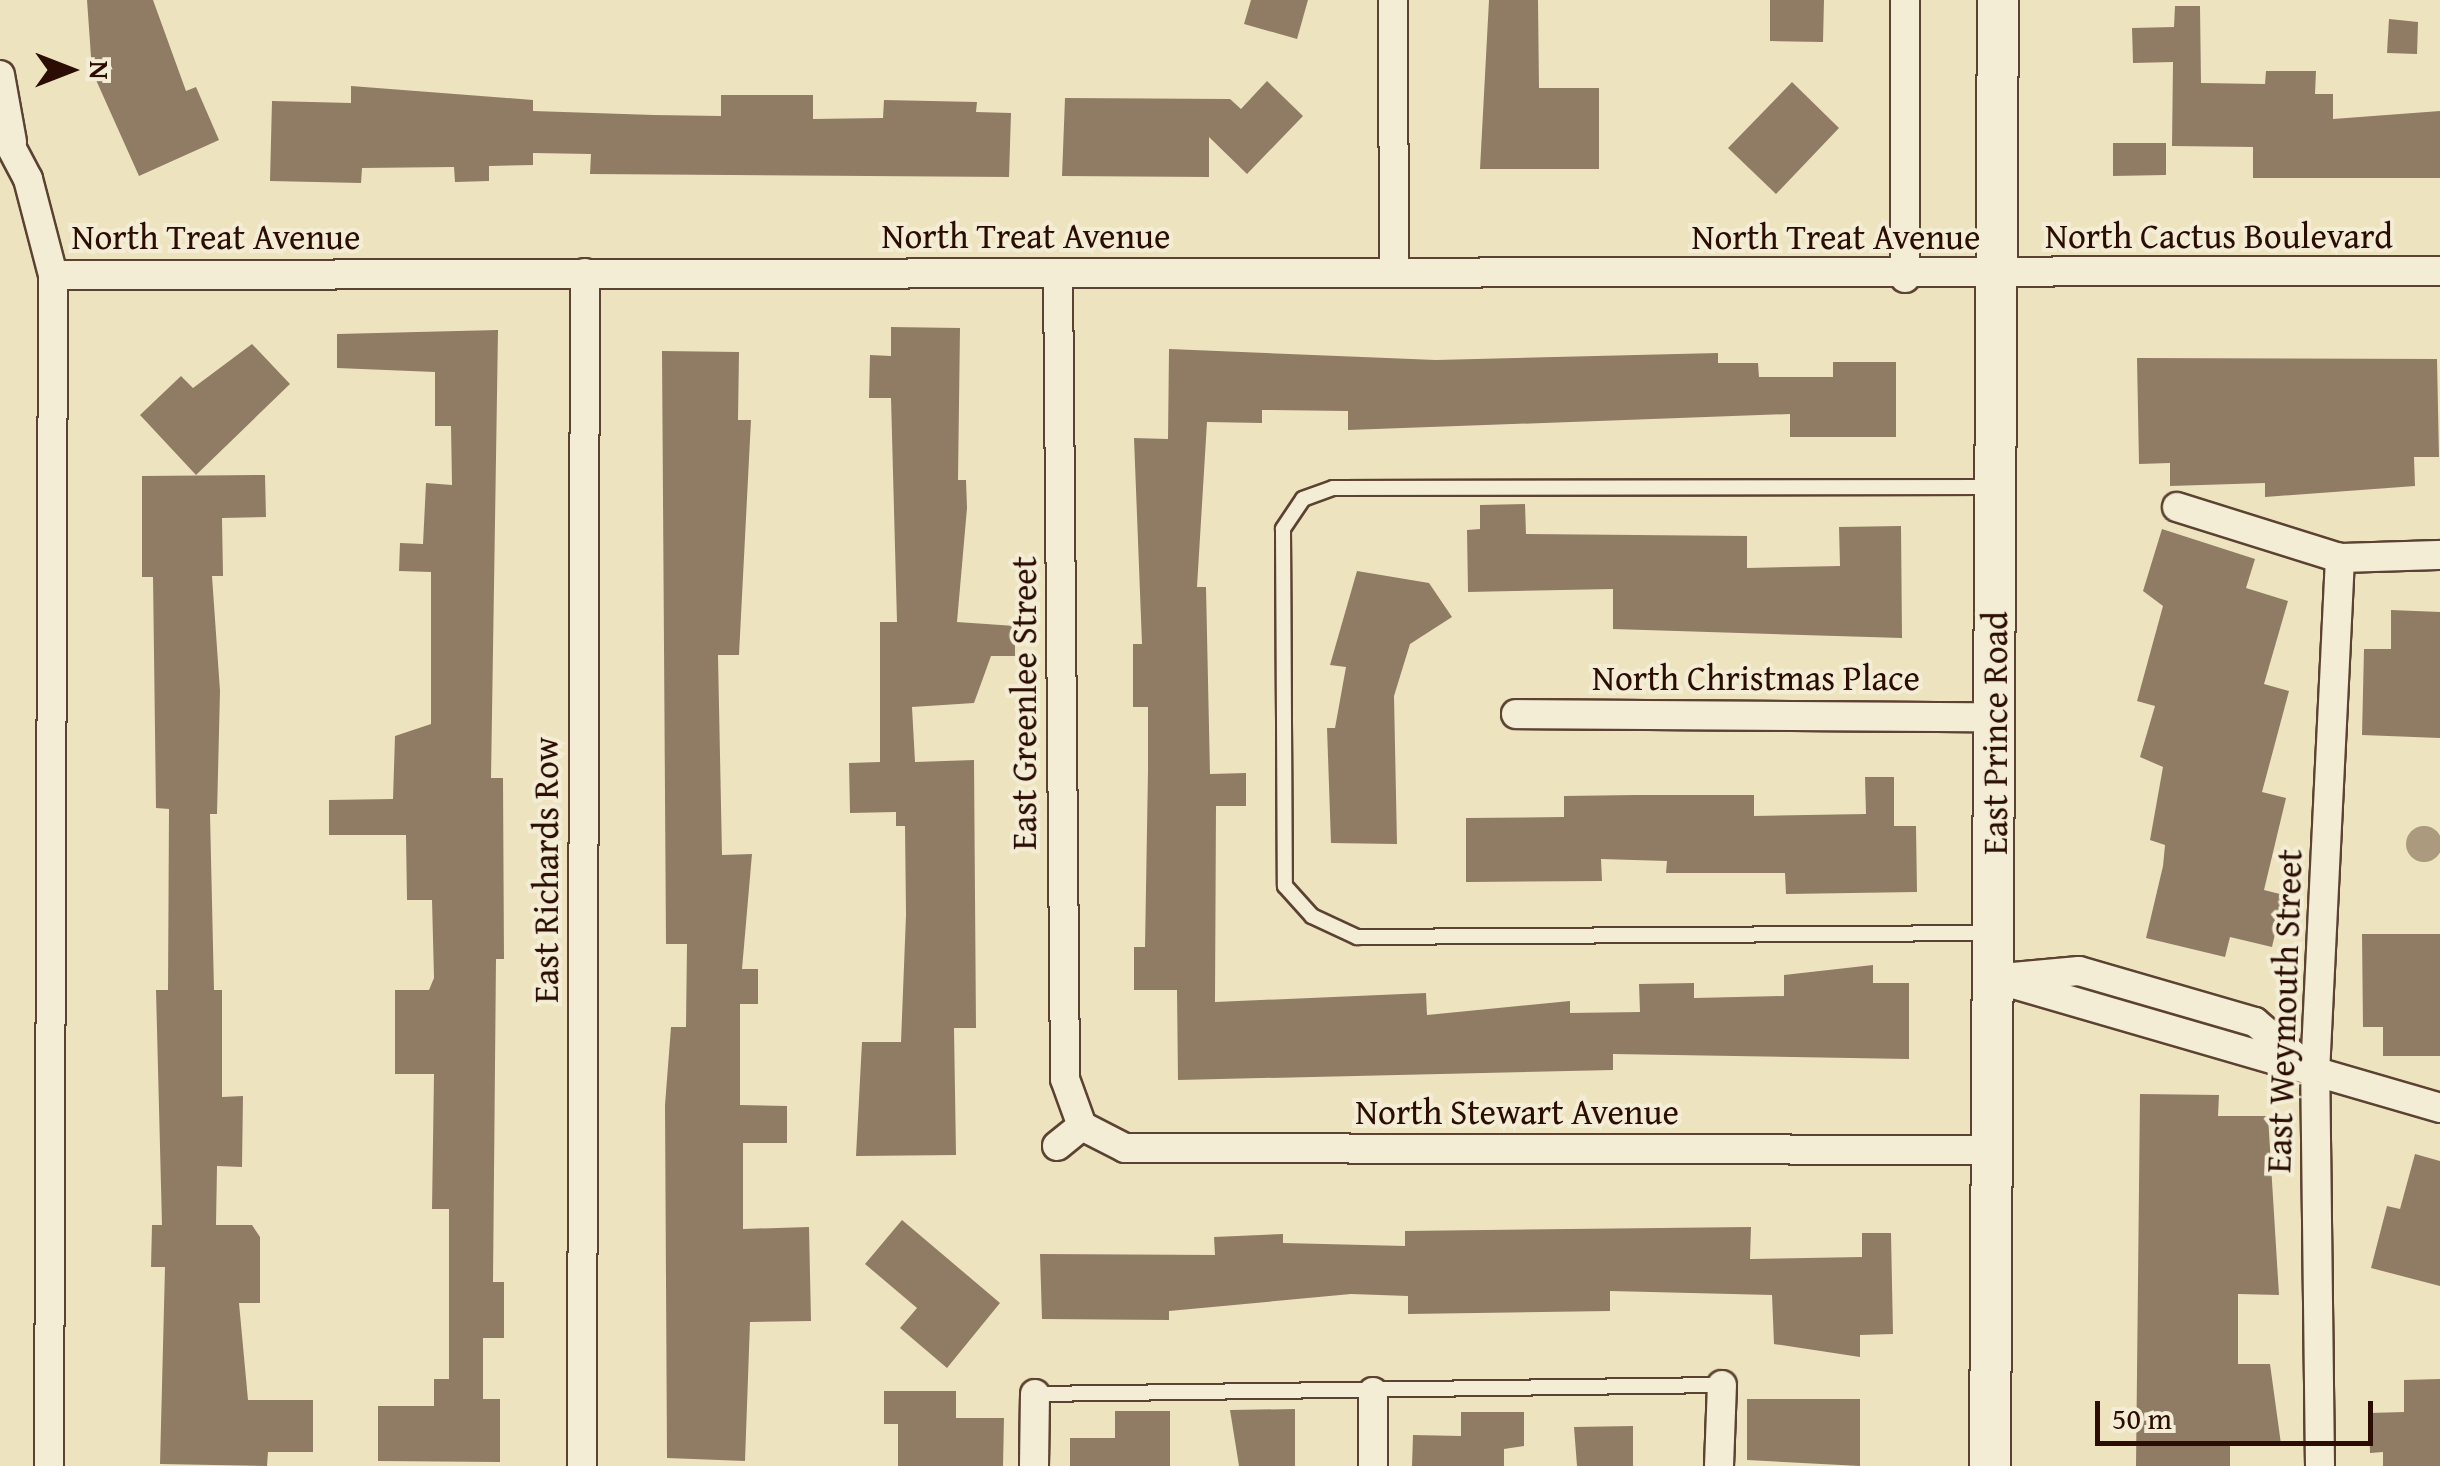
<!DOCTYPE html>
<html>
<head>
<meta charset="utf-8">
<style>
  body { margin:0 }
  #map { position:relative; width:2440px; height:1466px; overflow:hidden; background:#eee3bf; font-family:"Gentium Book Plus",serif }
  div>[style] { position:absolute }
  .water>* { inset:0; background:#ac9a7f }
  .round { border-radius:50% }
  .building>* { inset:0; background:#907c65 }
  .roads { filter:drop-shadow(2px 0 #5c4232) drop-shadow(-2px 0 #5c4232) drop-shadow(0 2px #5c4232) drop-shadow(0 -2px #5c4232) }
  .service>* { height:14px; margin:-7px; padding:0 7px; transform-origin:7px; border-radius:7px; background:#f4edd5 }
  .minor>* { height:28px; margin:-14px; padding:0 14px; transform-origin:14px; border-radius:14px; background:#f4edd5 }
  .secondary>* { height:40px; margin:-20px; padding:0 20px; transform-origin:20px; border-radius:20px; background:#f4edd5 }
  span { translate:-50% -50%; white-space:nowrap; text-align:center; line-height:1.15; -webkit-text-stroke:8px #f4edd5; paint-order:stroke }
  .street-label { font-size:35px; color:#2b0d03 }
  .north { position:absolute; left:20px; top:20px; width:100px; height:100px; -webkit-text-stroke:8px #f4edd5; paint-order:stroke; rotate:90deg; font-size:28px; font-weight:700; line-height:40px; text-align:center; color:#2b0d03 }
  .north::after { content:''; display:block; margin:auto; width:35px; height:45px; background:#2b0d03; clip-path:polygon(50% 0,100% 100%,50% 72%,0 100%) }
  .scale { position:absolute; left:2095px; top:1401px; width:278px; height:45px; box-sizing:border-box; border:5px solid #2b0d03; border-top:0; padding-left:12px; font-size:30px; line-height:35px; white-space:nowrap; color:#2b0d03; -webkit-text-stroke:8px #f4edd5; paint-order:stroke }
</style>
</head>
<body>
<div id="map">
  <div class="water">
    <div class="round" style="left:2406px;top:826px;width:36px;height:36px"></div>
  </div>
  <div class="building">
    <div style="clip-path:polygon(87px 0,153px 0,186px 91px,196px 87px,219px 140px,139px 176px,92px 71px)"></div>
    <div style="clip-path:polygon(1251px 0,1308px 0,1297px 39px,1244px 24px)"></div>
    <div style="clip-path:polygon(1489px 0,1538px 0,1539px 88px,1599px 88px,1599px 169px,1480px 169px)"></div>
    <div style="clip-path:polygon(1770px 0,1824px 0,1823px 42px,1770px 41px)"></div>
    <div style="clip-path:polygon(2175px 6px,2200px 6px,2201px 83px,2265px 84px,2266px 71px,2316px 71px,2315px 94px,2333px 94px,2333px 119px,2440px 111px,2440px 178px,2253px 178px,2253px 147px,2172px 146px,2173px 62px,2133px 63px,2132px 28px,2174px 27px)"></div>
    <div style="clip-path:polygon(2389px 19px,2418px 22px,2417px 54px,2387px 53px)"></div>
    <div style="clip-path:polygon(1267px 81px,1303px 116px,1247px 174px,1209px 137px,1209px 177px,1062px 176px,1065px 98px,1230px 99px,1241px 109px)"></div>
    <div style="clip-path:polygon(1792px 82px,1839px 128px,1776px 194px,1728px 148px)"></div>
    <div style="clip-path:polygon(351px 86px,533px 100px,533px 111px,654px 115px,721px 116px,721px 95px,813px 95px,813px 119px,883px 118px,884px 100px,977px 102px,976px 112px,1011px 113px,1009px 177px,590px 174px,591px 154px,533px 153px,533px 165px,489px 166px,489px 181px,455px 182px,454px 167px,362px 168px,361px 183px,270px 181px,272px 101px,351px 103px)"></div>
    <div style="clip-path:polygon(2113px 143px,2166px 143px,2166px 175px,2113px 176px)"></div>
    <div style="clip-path:polygon(891px 327px,960px 328px,958px 480px,966px 480px,967px 508px,957px 622px,1015px 626px,1015px 656px,991px 656px,974px 703px,912px 707px,915px 762px,974px 760px,976px 1028px,954px 1028px,956px 1155px,856px 1156px,862px 1042px,901px 1042px,906px 915px,905px 826px,896px 826px,896px 812px,850px 813px,849px 763px,880px 762px,880px 622px,897px 622px,891px 398px,869px 398px,870px 355px,891px 356px)"></div>
    <div style="clip-path:polygon(498px 330px,491px 778px,503px 778px,504px 959px,496px 959px,493px 1282px,504px 1282px,504px 1338px,483px 1338px,483px 1399px,500px 1399px,500px 1462px,378px 1461px,378px 1406px,434px 1406px,434px 1379px,449px 1379px,449px 1209px,432px 1209px,434px 1074px,395px 1074px,395px 990px,429px 990px,434px 978px,432px 900px,407px 900px,406px 835px,329px 835px,329px 800px,393px 799px,395px 736px,431px 724px,431px 572px,399px 571px,400px 543px,423px 544px,426px 483px,452px 485px,451px 426px,435px 426px,435px 372px,337px 368px,337px 334px)"></div>
    <div style="clip-path:polygon(252px 344px,290px 384px,196px 475px,140px 415px,181px 376px,193px 388px)"></div>
    <div style="clip-path:polygon(1169px 349px,1436px 360px,1718px 353px,1718px 363px,1758px 363px,1759px 377px,1833px 377px,1833px 362px,1896px 362px,1896px 437px,1790px 437px,1790px 414px,1348px 430px,1348px 411px,1262px 410px,1262px 423px,1207px 422px,1197px 587px,1206px 587px,1210px 774px,1246px 773px,1246px 806px,1216px 806px,1215px 1002px,1426px 993px,1427px 1015px,1570px 1001px,1570px 1013px,1640px 1012px,1639px 984px,1694px 983px,1694px 998px,1784px 996px,1784px 975px,1873px 965px,1873px 983px,1909px 983px,1909px 1059px,1613px 1054px,1613px 1070px,1178px 1080px,1177px 990px,1134px 990px,1134px 947px,1145px 947px,1148px 770px,1148px 707px,1133px 707px,1133px 644px,1142px 644px,1134px 438px,1168px 439px)"></div>
    <div style="clip-path:polygon(662px 351px,739px 352px,738px 420px,751px 420px,739px 655px,718px 655px,722px 855px,752px 854px,742px 969px,758px 969px,758px 1004px,740px 1004px,740px 1105px,787px 1106px,787px 1143px,743px 1143px,743px 1229px,809px 1227px,811px 1321px,750px 1322px,745px 1461px,667px 1458px,665px 1105px,671px 1027px,686px 1027px,687px 944px,666px 944px)"></div>
    <div style="clip-path:polygon(2137px 358px,2437px 359px,2439px 457px,2414px 457px,2415px 486px,2265px 497px,2265px 483px,2170px 486px,2170px 463px,2139px 464px)"></div>
    <div style="clip-path:polygon(265px 475px,266px 517px,222px 518px,223px 576px,212px 576px,220px 691px,217px 814px,210px 814px,214px 990px,222px 990px,222px 1097px,243px 1096px,242px 1167px,217px 1166px,216px 1225px,252px 1225px,260px 1237px,260px 1303px,239px 1303px,248px 1400px,313px 1400px,313px 1452px,268px 1452px,267px 1466px,160px 1464px,165px 1267px,151px 1267px,152px 1225px,162px 1225px,156px 990px,168px 990px,169px 809px,156px 808px,153px 577px,142px 577px,142px 476px)"></div>
    <div style="clip-path:polygon(1525px 504px,1526px 534px,1747px 536px,1747px 568px,1840px 566px,1839px 527px,1901px 526px,1902px 638px,1613px 629px,1613px 589px,1468px 592px,1467px 530px,1480px 529px,1480px 505px)"></div>
    <div style="clip-path:polygon(2162px 529px,2255px 559px,2246px 588px,2288px 601px,2264px 684px,2289px 691px,2262px 792px,2286px 798px,2264px 890px,2284px 895px,2272px 947px,2230px 937px,2225px 957px,2146px 938px,2163px 866px,2165px 845px,2150px 840px,2163px 767px,2140px 757px,2155px 706px,2137px 701px,2163px 606px,2143px 591px)"></div>
    <div style="clip-path:polygon(1357px 571px,1429px 583px,1452px 617px,1410px 644px,1394px 696px,1397px 844px,1331px 843px,1327px 728px,1335px 728px,1346px 667px,1330px 665px)"></div>
    <div style="clip-path:polygon(2391px 610px,2440px 612px,2440px 738px,2362px 735px,2364px 649px,2391px 649px)"></div>
    <div style="clip-path:polygon(1865px 777px,1894px 777px,1894px 826px,1916px 826px,1917px 892px,1786px 894px,1785px 873px,1666px 873px,1667px 861px,1601px 859px,1602px 881px,1466px 882px,1466px 818px,1564px 817px,1564px 796px,1636px 795px,1754px 795px,1754px 816px,1866px 814px)"></div>
    <div style="clip-path:polygon(2362px 934px,2440px 934px,2440px 1056px,2383px 1056px,2383px 1027px,2363px 1027px)"></div>
    <div style="clip-path:polygon(2140px 1094px,2219px 1095px,2218px 1116px,2268px 1116px,2279px 1295px,2238px 1294px,2238px 1364px,2270px 1364px,2281px 1444px,2230px 1444px,2230px 1466px,2136px 1466px)"></div>
    <div style="clip-path:polygon(2415px 1154px,2440px 1161px,2440px 1286px,2371px 1268px,2387px 1206px,2400px 1209px)"></div>
    <div style="clip-path:polygon(902px 1220px,1000px 1303px,947px 1368px,900px 1328px,917px 1308px,865px 1264px)"></div>
    <div style="clip-path:polygon(1751px 1227px,1750px 1259px,1862px 1257px,1862px 1233px,1891px 1233px,1893px 1334px,1860px 1335px,1860px 1357px,1774px 1344px,1772px 1295px,1610px 1291px,1610px 1311px,1408px 1314px,1408px 1296px,1351px 1294px,1169px 1311px,1169px 1320px,1042px 1319px,1040px 1254px,1215px 1255px,1214px 1237px,1283px 1234px,1283px 1243px,1405px 1246px,1405px 1231px)"></div>
    <div style="clip-path:polygon(2440px 1379px,2440px 1466px,2383px 1466px,2383px 1452px,2370px 1453px,2369px 1413px,2404px 1412px,2404px 1380px)"></div>
    <div style="clip-path:polygon(884px 1391px,956px 1391px,956px 1418px,1004px 1418px,1003px 1466px,898px 1466px,898px 1424px,884px 1424px)"></div>
    <div style="clip-path:polygon(1747px 1399px,1860px 1399px,1860px 1466px,1747px 1460px)"></div>
    <div style="clip-path:polygon(1295px 1409px,1295px 1466px,1239px 1466px,1230px 1410px)"></div>
    <div style="clip-path:polygon(1115px 1411px,1170px 1411px,1170px 1466px,1070px 1466px,1070px 1438px,1115px 1438px)"></div>
    <div style="clip-path:polygon(1461px 1412px,1524px 1412px,1524px 1446px,1504px 1449px,1504px 1466px,1412px 1466px,1413px 1435px,1461px 1436px)"></div>
    <div style="clip-path:polygon(1633px 1426px,1633px 1466px,1577px 1466px,1574px 1427px)"></div>
  </div>
  <div class="roads">
    <div class="service">
      <div style="left:1991px;top:487px;width:658px;rotate:179.91deg"></div>
      <div style="left:1333px;top:488px;width:32px;rotate:160deg"></div>
      <div style="left:1303px;top:499px;width:36px;rotate:124deg"></div>
      <div style="left:1283px;top:529px;width:357px;rotate:89.7deg"></div>
      <div style="left:1285px;top:886px;width:40px;rotate:48deg"></div>
      <div style="left:1312px;top:916px;width:50px;rotate:25deg"></div>
      <div style="left:1357px;top:937px;width:635px;rotate:-0.36deg"></div>
      <div style="left:1035px;top:1394px;width:687px;rotate:-0.75deg"></div>
    </div>
    <div class="minor">
      <div style="left:1393px;top:0;width:269px;rotate:89.8deg"></div>
      <div style="left:1905px;top:0;width:278px;rotate:90deg"></div>
      <div style="left:0;top:75px;width:68px;rotate:79.8deg"></div>
      <div style="left:0;top:126px;width:60px;rotate:62.2deg"></div>
      <div style="left:28px;top:179px;width:99px;rotate:75.4deg"></div>
      <div style="left:53px;top:275px;width:1191px;rotate:90.19deg"></div>
      <div style="left:1058px;top:274px;width:805px;rotate:89.5deg"></div>
      <div style="left:1065px;top:1079px;width:50px;rotate:70.1deg"></div>
      <div style="left:53px;top:275px;width:2387px;rotate:-0.1deg"></div>
      <div style="left:2177px;top:507px;width:171px;rotate:17.4deg"></div>
      <div style="left:1516px;top:714px;width:479px;rotate:0.4deg"></div>
      <div style="left:2013px;top:977px;width:66px;rotate:-5.2deg"></div>
      <div style="left:2079px;top:971px;width:183px;rotate:16.2deg"></div>
      <div style="left:2255px;top:1022px;width:67px;rotate:40.8deg"></div>
      <div style="left:1993px;top:978px;width:466px;rotate:16.2deg"></div>
      <div style="left:1057px;top:1146px;width:32px;rotate:-39deg"></div>
      <div style="left:1082px;top:1126px;width:48px;rotate:27.1deg"></div>
      <div style="left:1125px;top:1148px;width:867px;rotate:0.13deg"></div>
      <div style="left:582px;top:1466px;width:1193px;rotate:-89.86deg"></div>
      <div style="left:1034px;top:1466px;width:72px;rotate:-89.2deg"></div>
      <div style="left:1373px;top:1466px;width:74px;rotate:-90deg"></div>
      <div style="left:1719px;top:1466px;width:81px;rotate:-87.9deg"></div>
      <div style="left:2320px;top:1466px;width:393px;rotate:-90.7deg"></div>
      <div style="left:2315px;top:1073px;width:516px;rotate:-87.22deg"></div>
      <div style="left:2340px;top:558px;width:100px;rotate:-1.7deg"></div>
    </div>
    <div class="secondary">
      <div style="left:1990px;top:1466px;width:1466px;rotate:-89.69deg"></div>
    </div>
  </div>
  <div class="street-label">
    <span style="left:1026px;top:236px">North Treat Avenue</span>
    <span style="left:2219px;top:236px">North Cactus Boulevard</span>
    <span style="left:216px;top:237px">North Treat Avenue</span>
    <span style="left:1836px;top:237px">North Treat Avenue</span>
    <span style="left:1756px;top:678px">North Christmas Place</span>
    <span style="left:1024px;top:703px;rotate:-90deg">East Greenlee Street</span>
    <span style="left:1995px;top:733px;rotate:-90deg">East Prince Road</span>
    <span style="left:546px;top:870px;rotate:-90deg">East Richards Row</span>
    <span style="left:2284px;top:1011px;rotate:-88deg">East Weymouth Street</span>
    <span style="left:1517px;top:1112px">North Stewart Avenue</span>
  </div>
  <div class="north">N</div>
  <div class="scale">50 m</div>
</div>
</body>
</html>
